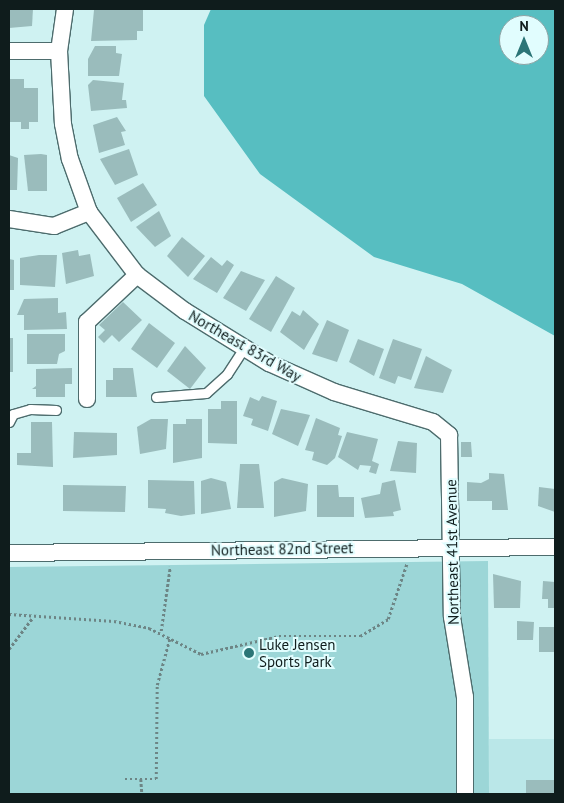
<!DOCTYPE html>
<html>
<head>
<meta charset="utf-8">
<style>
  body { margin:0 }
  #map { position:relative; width:564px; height:803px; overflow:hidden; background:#cff2f2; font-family:"PT Sans",sans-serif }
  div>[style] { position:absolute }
  .built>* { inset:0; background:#bae7e8 }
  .green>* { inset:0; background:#9cd6d7 }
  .water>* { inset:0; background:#57bec1 }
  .building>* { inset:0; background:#9abcbc }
  .path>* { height:2.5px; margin-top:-1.25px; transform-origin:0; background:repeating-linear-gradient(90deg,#6d8585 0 2.5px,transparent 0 5px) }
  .roads { filter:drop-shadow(1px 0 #4d6c6d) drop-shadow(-1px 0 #4d6c6d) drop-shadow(0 1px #4d6c6d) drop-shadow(0 -1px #4d6c6d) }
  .lane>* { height:9px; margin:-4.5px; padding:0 4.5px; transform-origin:4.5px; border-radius:4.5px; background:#fff }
  .street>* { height:16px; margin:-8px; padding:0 8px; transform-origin:8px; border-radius:8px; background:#fff }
  .dots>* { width:14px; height:14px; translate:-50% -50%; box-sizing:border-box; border:2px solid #e1fdfe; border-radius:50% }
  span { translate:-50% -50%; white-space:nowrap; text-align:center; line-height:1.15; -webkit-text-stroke:4px #e1fdfe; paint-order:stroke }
  .street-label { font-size:15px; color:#0f1c1c }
  .poi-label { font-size:15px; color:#0f1c1c }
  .left { translate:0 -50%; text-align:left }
  .frame { position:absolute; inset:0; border:10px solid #0f1c1c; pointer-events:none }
  .north { position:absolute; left:499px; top:15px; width:50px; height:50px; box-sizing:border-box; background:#e1fdfe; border:1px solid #8da3a4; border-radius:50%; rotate:0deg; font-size:14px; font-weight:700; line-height:20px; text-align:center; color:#0f1c1c }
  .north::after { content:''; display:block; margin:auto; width:18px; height:22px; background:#2b7577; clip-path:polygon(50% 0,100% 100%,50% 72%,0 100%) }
</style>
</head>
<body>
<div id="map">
  <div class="built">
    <div style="clip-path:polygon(489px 739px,555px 739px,555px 794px,489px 794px)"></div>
  </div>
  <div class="green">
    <div style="clip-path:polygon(488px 561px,489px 794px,9px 794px,9px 567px)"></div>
  </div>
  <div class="water">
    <div style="clip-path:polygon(evenodd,211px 9px,555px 9px,555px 336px,462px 284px,374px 257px,260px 174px,204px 96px,204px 25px,211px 9px,509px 25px,539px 25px,539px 55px,509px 55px,509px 25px)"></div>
  </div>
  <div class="building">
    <div style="clip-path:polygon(9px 9px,33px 9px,32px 26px,9px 28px)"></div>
    <div style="clip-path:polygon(94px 10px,143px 10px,143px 31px,137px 31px,137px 40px,91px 41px)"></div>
    <div style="clip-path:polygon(95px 46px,116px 46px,116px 53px,122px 54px,119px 76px,88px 76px,88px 59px)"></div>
    <div style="clip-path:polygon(9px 79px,24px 79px,24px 88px,38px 88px,38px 122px,29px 122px,29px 129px,21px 129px,21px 122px,9px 122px)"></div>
    <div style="clip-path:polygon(93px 80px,124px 83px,122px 100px,126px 100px,127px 108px,91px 111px,88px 85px)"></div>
    <div style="clip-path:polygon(117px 117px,126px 131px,121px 132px,125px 145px,99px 153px,93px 125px)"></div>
    <div style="clip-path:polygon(129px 149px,138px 175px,115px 185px,100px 159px)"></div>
    <div style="clip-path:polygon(41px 154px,47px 155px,47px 191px,28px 191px,24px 155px)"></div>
    <div style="clip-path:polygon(9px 155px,18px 158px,17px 190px,9px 190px)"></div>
    <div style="clip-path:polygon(143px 183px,157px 205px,131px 222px,117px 198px)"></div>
    <div style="clip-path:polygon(159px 211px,171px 236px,155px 247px,136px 227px)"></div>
    <div style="clip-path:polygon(182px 237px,205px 256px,188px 277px,167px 256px)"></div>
    <div style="clip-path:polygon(78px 250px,79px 256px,90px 254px,94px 276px,66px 284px,62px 253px)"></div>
    <div style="clip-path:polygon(39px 255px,57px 255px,55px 287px,20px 285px,20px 258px)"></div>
    <div style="clip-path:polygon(211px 257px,222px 266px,227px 260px,234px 265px,217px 293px,193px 279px)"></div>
    <div style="clip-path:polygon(9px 259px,14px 260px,14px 290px,9px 290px)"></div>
    <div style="clip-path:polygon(241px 271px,265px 280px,246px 311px,223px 298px)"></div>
    <div style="clip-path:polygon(276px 276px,295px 288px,271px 332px,249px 319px)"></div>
    <div style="clip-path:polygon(58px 298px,58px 313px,66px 312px,67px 329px,24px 330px,24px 315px,17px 315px,24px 299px)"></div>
    <div style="clip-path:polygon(123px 302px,142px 320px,119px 342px,112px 335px,104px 343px,98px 337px,105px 330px,99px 325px)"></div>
    <div style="clip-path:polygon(303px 310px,319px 324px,304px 350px,280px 332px,292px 311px,300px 316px)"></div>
    <div style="clip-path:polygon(327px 320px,349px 330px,337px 362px,312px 354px)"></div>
    <div style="clip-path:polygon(149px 323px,175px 343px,157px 368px,131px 349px)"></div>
    <div style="clip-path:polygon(27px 334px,65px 334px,65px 351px,59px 354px,57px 364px,27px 364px)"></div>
    <div style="clip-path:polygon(9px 338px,13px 338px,13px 372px,9px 372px)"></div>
    <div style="clip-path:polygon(358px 339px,384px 349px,374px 376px,349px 362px)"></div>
    <div style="clip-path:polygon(393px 339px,422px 349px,411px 380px,398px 376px,395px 384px,379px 378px)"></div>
    <div style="clip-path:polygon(185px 346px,206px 368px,190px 389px,167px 371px)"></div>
    <div style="clip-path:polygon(426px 356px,452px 370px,443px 393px,414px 388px)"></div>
    <div style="clip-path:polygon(72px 368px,72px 384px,65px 384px,65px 397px,36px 397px,36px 389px,32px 389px,36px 386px,36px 369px)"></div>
    <div style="clip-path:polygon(113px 368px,133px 368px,137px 397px,106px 397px,106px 380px,113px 380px)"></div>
    <div style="clip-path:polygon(262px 396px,277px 401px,268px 431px,251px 425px,253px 419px,243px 416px,250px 397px,259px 401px)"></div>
    <div style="clip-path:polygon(221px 401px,237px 401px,237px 444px,208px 443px,208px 409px,221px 409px)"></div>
    <div style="clip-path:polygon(281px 409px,310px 415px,298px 446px,272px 434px)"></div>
    <div style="clip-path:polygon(316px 418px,340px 428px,338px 435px,342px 436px,335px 458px,327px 465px,312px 460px,314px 452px,305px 450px)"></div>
    <div style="clip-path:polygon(151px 419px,168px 419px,166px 449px,140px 454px,137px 427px)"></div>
    <div style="clip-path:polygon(186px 419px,202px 419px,202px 458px,173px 463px,173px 424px,186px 424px)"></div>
    <div style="clip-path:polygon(31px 422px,52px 422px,53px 467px,17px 465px,17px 453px,31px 453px)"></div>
    <div style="clip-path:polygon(74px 432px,117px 433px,117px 455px,73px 458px)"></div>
    <div style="clip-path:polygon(347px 432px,378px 439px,372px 461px,379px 464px,376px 474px,369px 472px,371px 466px,360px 465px,358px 470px,338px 457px)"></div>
    <div style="clip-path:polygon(398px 441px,417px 443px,416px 473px,390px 471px)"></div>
    <div style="clip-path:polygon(461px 442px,471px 442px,472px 457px,461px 457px)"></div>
    <div style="clip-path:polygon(240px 464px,259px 464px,264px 508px,237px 508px)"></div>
    <div style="clip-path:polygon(489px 473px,504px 474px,508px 510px,492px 510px,492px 501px,467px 501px,467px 482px,481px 483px,489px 479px)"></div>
    <div style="clip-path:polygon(211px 478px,226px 482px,231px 509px,201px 514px,201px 481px)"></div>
    <div style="clip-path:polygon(282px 478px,308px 484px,306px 511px,274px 517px,274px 482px)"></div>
    <div style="clip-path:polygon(148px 480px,194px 481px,195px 514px,181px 516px,165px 513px,166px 509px,148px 508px)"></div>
    <div style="clip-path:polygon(395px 480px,401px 510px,393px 512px,394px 516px,365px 518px,361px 498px,380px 494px,382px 483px)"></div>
    <div style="clip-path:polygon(63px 485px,126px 486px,125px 512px,63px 511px)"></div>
    <div style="clip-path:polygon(317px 485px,338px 485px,339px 497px,354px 497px,354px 517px,317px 517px)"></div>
    <div style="clip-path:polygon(539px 487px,555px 489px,555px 512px,538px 506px)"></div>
    <div style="clip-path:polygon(493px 574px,521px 581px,520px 608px,494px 608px)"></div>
    <div style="clip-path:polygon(543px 581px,555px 582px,555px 608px,548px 608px,548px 599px,542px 599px)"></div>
    <div style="clip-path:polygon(517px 621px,534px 622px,533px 640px,517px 640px)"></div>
    <div style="clip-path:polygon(539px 627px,555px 627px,555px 652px,539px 652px)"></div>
    <div style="clip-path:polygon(526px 780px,555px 780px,555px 794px,526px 794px)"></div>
  </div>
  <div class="path">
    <div style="left:9px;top:614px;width:105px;rotate:3.8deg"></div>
    <div style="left:114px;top:621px;width:36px;rotate:11deg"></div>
    <div style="left:149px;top:628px;width:58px;rotate:26.6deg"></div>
    <div style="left:201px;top:654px;width:80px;rotate:-13deg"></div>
    <div style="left:279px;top:636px;width:81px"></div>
    <div style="left:360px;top:636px;width:33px;rotate:-31deg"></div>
    <div style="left:388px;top:619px;width:59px;rotate:-71.3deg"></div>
    <div style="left:161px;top:631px;width:65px;rotate:-82deg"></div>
    <div style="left:9px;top:649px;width:39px;rotate:-53deg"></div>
    <div style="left:125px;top:779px;width:31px"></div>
    <div style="left:156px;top:779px;width:94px;rotate:-89.4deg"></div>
    <div style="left:157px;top:685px;width:50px;rotate:-74.8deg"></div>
    <div style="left:141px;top:779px;width:15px;rotate:86deg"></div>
  </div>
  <div class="roads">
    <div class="lane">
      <div style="left:156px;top:397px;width:50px;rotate:-4.6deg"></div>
      <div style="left:206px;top:393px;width:28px;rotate:-42deg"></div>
      <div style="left:227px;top:374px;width:31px;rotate:-57deg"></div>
      <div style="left:9px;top:422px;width:9px;rotate:-63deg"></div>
      <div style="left:13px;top:414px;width:18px;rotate:-16deg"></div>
      <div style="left:30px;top:409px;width:26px;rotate:2deg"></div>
    </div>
    <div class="street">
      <div style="left:65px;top:9px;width:42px;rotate:98.1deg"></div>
      <div style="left:59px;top:51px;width:73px;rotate:86.9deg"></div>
      <div style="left:63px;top:124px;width:36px;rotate:79deg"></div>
      <div style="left:70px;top:159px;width:56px;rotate:70.3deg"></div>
      <div style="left:89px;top:212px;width:79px;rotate:52.7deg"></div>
      <div style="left:137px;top:275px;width:60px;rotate:36.9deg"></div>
      <div style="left:185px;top:311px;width:99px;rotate:31.8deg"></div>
      <div style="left:269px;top:363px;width:71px;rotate:24deg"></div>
      <div style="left:334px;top:392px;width:103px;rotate:16.9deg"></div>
      <div style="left:433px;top:422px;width:21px;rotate:39deg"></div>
      <div style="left:449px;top:435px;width:182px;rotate:89.1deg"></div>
      <div style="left:452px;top:617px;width:81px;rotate:80.8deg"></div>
      <div style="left:465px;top:697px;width:97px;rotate:90deg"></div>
      <div style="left:9px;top:51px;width:50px"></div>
      <div style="left:9px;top:219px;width:46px;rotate:8.8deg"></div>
      <div style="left:54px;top:226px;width:38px;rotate:-22deg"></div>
      <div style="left:87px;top:399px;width:77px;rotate:-90deg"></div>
      <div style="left:87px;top:322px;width:69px;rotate:-43.2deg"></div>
      <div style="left:9px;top:553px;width:546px;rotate:-0.63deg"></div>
    </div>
  </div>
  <div class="dots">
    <div style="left:249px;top:653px;background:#2b7577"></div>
  </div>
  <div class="street-label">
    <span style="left:245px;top:346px;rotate:30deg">Northeast 83rd Way</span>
    <span style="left:282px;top:549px;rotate:-1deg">Northeast 82nd Street</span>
    <span style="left:452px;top:552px;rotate:-91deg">Northeast 41st Avenue</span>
  </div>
  <div class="poi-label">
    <span class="left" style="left:259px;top:653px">Luke Jensen<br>Sports Park</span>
  </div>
  <div class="frame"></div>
  <div class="north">N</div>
</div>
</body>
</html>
